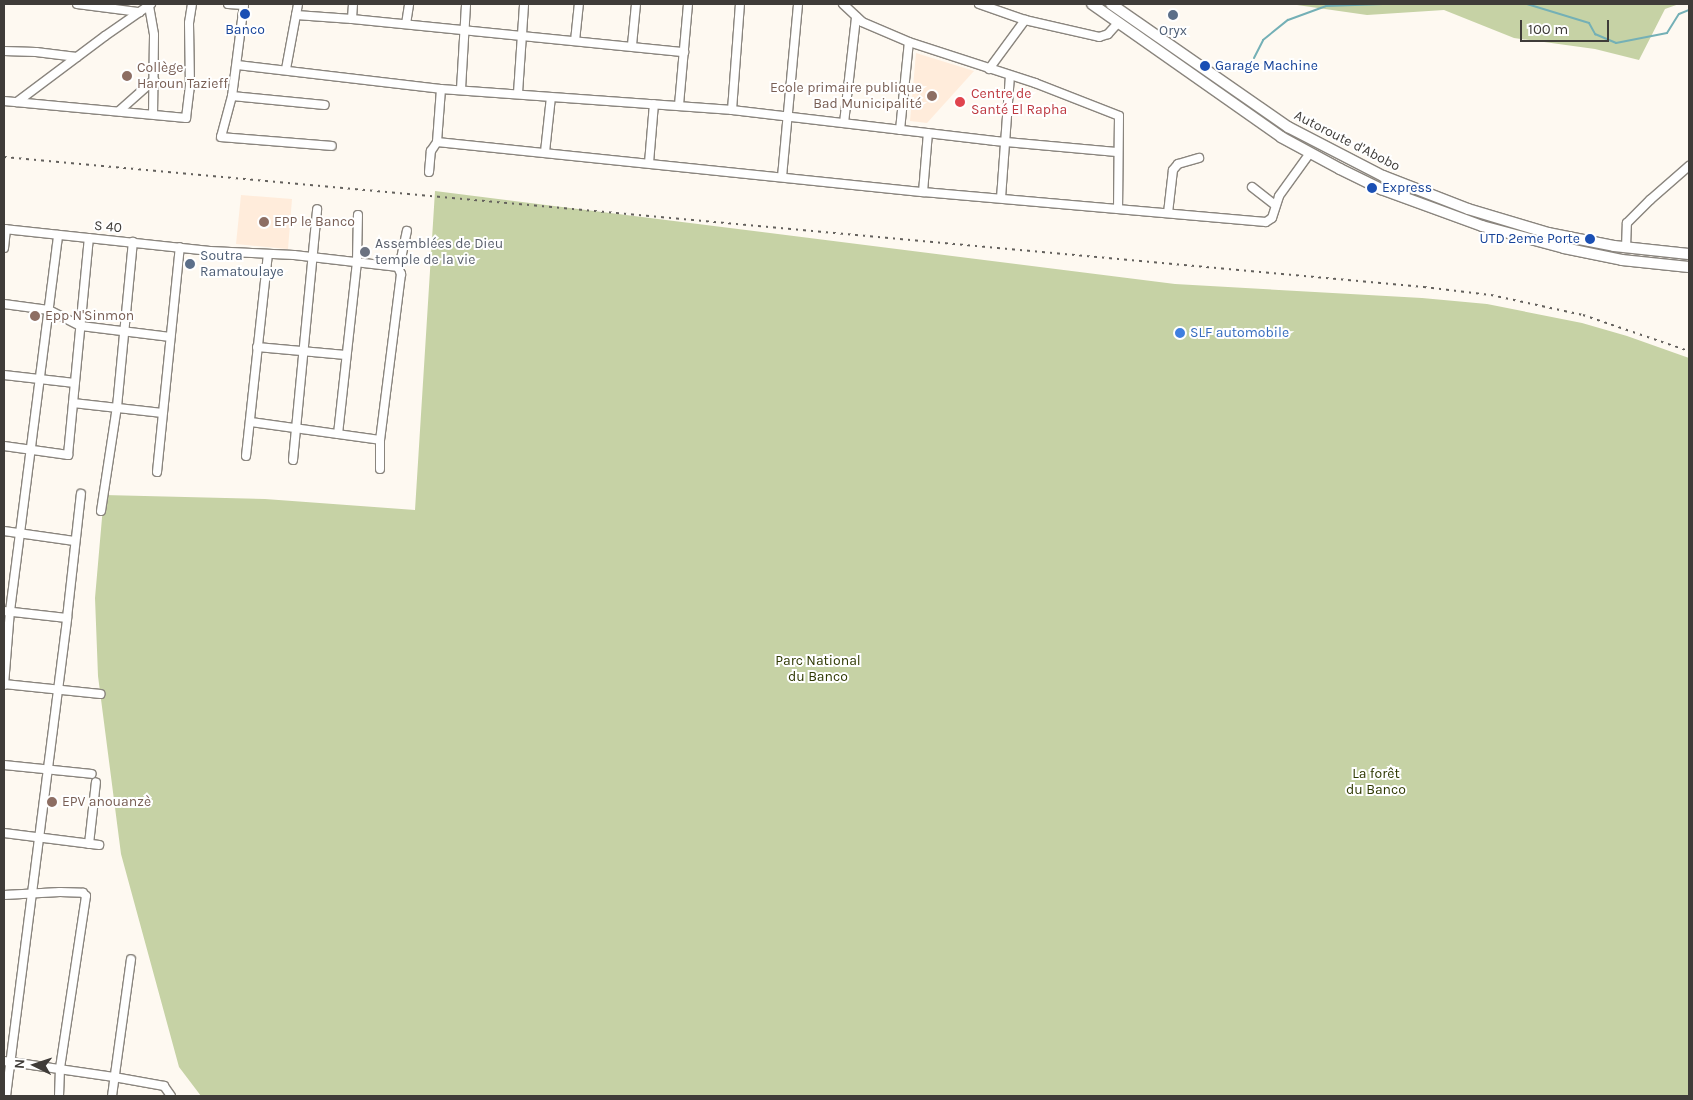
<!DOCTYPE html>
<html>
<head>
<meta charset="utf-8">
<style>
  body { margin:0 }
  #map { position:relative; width:1693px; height:1100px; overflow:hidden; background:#fef9f1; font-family:Karla,sans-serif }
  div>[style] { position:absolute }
  .education>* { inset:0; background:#ffecdb }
  .green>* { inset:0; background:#c6d2a5 }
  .stream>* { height:2px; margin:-1px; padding:0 1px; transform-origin:1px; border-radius:1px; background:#74b0b6 }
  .roads { filter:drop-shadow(1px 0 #8a857e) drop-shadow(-1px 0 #8a857e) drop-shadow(0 1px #8a857e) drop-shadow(0 -1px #8a857e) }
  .minor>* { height:8px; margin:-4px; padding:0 4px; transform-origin:4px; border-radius:4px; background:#fff }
  .major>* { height:10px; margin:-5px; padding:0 5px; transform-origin:5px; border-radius:5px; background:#fff }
  .rail>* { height:2px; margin-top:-1px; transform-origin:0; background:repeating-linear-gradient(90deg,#64615d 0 2.5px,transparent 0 7.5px) }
  .dots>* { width:14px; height:14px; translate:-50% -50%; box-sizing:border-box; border:2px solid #fff; border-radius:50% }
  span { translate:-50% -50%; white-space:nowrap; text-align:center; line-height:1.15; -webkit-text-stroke:4px #fff; paint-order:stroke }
  .transit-label { font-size:14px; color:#164399 }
  .left { translate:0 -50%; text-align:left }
  .right { translate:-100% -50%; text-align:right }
  .service-label { font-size:14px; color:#4e5e75 }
  .education-label { font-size:14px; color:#785e54 }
  .health-label { font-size:14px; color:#be3a42 }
  .street-label { font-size:14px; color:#3f3c39 }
  .worship-label { font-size:14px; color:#5b616d }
  .shop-label { font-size:14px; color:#366cbe }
  .park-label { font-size:14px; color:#2f3902 }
  .frame { position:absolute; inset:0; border:5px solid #3f3c39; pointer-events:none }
  .north { position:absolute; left:10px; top:1040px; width:50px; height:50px; -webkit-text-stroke:4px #fff; paint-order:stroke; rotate:274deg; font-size:14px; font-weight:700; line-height:20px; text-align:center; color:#3f3c39 }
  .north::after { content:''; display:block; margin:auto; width:18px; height:22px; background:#3f3c39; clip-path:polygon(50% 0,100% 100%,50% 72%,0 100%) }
  .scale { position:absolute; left:1520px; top:20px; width:89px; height:22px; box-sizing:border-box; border:2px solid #3f3c39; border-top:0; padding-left:6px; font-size:15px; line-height:18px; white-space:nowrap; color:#3f3c39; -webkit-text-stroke:4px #fff; paint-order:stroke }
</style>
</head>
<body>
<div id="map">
  <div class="education">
    <div style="clip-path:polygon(916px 53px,974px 71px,927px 123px,910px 121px)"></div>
    <div style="clip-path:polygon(241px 195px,292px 199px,288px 249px,236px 244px)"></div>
  </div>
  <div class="green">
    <div style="clip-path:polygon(1290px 4px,1679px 4px,1665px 9px,1639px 60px,1595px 49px,1514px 38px,1444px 10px,1367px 15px)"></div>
    <div style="clip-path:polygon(435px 191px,1175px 284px,1422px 298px,1487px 304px,1582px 323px,1627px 336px,1689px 358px,1689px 1096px,201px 1096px,179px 1067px,121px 854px,98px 676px,95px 598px,104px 495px,265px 499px,415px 510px)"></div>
  </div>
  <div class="stream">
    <div style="left:1527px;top:4px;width:65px;rotate:17deg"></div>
    <div style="left:1589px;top:23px;width:13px;rotate:61deg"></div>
    <div style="left:1595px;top:34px;width:23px;rotate:23deg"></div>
    <div style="left:1616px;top:43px;width:52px;rotate:-11.1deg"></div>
    <div style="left:1667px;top:33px;width:22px;rotate:-58deg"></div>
    <div style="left:1679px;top:14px;width:11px;rotate:-22deg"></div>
    <div style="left:1254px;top:58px;width:20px;rotate:-63deg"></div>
    <div style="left:1263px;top:40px;width:32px;rotate:-39deg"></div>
    <div style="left:1288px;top:20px;width:40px;rotate:-20.2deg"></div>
    <div style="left:1326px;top:6px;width:57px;rotate:-2deg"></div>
  </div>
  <div class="roads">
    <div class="minor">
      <div style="left:77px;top:4px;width:63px;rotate:7.4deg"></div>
      <div style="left:228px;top:4px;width:16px;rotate:4deg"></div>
      <div style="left:244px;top:4px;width:93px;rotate:97.4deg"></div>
      <div style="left:232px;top:96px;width:42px;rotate:105deg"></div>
      <div style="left:221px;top:137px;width:111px;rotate:4.6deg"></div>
      <div style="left:353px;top:4px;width:15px;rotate:94deg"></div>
      <div style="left:352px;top:19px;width:334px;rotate:5.7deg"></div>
      <div style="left:843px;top:4px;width:26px;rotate:43deg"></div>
      <div style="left:862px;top:22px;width:51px;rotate:23.1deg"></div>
      <div style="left:909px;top:42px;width:133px;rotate:18deg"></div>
      <div style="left:1035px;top:83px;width:90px;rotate:21.4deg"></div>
      <div style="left:1119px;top:116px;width:93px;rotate:90.6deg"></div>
      <div style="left:979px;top:4px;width:49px;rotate:19.2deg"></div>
      <div style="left:1025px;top:20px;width:76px;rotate:12.9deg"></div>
      <div style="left:1099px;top:37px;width:9px;rotate:-18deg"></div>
      <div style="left:1108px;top:34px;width:15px;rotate:-48deg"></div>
      <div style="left:149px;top:6px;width:29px;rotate:80deg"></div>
      <div style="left:154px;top:35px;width:79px;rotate:90.7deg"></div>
      <div style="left:296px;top:15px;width:56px;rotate:4.1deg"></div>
      <div style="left:406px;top:24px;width:20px;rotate:-81deg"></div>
      <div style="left:575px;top:41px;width:37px;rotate:-84deg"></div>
      <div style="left:632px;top:45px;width:41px;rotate:-84.4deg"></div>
      <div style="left:4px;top:51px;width:32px;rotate:2deg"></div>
      <div style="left:36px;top:52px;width:41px;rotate:7deg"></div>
      <div style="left:237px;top:65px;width:205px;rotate:6.7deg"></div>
      <div style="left:441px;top:89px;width:292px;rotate:4.1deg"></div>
      <div style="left:732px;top:110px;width:265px;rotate:6.7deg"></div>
      <div style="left:995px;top:141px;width:122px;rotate:5.2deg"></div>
      <div style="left:286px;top:69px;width:66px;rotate:-79.5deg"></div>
      <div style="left:989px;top:69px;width:61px;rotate:-53.7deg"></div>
      <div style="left:461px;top:89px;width:85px;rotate:-86.6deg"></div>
      <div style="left:518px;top:93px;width:89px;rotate:-86.1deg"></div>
      <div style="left:232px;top:96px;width:93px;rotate:5.5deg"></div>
      <div style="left:4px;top:101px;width:183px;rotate:5.3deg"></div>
      <div style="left:186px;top:118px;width:31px;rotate:-83deg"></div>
      <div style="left:190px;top:87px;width:64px;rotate:-90.9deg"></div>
      <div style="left:189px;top:23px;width:19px;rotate:-81deg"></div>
      <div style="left:17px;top:102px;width:110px;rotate:-36.9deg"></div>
      <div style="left:105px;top:36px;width:56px;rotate:-34.8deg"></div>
      <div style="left:679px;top:105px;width:101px;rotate:-84.9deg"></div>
      <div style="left:732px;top:110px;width:106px;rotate:-85.7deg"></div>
      <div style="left:119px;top:111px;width:47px;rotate:-41.5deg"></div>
      <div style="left:844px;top:123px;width:107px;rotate:-83.5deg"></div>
      <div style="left:900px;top:130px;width:88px;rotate:-84.2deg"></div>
      <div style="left:437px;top:142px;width:489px;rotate:5.9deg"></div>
      <div style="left:923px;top:192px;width:344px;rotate:5deg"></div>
      <div style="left:1266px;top:222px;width:7px;rotate:-34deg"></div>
      <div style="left:1272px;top:218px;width:23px;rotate:-72deg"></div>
      <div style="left:1279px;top:196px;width:53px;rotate:-54.2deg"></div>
      <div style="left:545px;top:152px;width:55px;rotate:-83.8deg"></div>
      <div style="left:649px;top:163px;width:59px;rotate:-85.2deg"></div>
      <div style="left:429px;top:172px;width:21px;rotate:-85deg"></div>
      <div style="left:431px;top:151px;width:11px;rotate:-56deg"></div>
      <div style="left:437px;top:142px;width:53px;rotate:-85.7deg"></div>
      <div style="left:782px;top:177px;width:174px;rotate:-84.7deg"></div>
      <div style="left:1252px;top:187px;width:29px;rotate:38deg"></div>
      <div style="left:923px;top:192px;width:59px;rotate:-85.2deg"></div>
      <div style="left:1001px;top:198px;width:122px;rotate:-85.8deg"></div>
      <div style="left:1168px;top:213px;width:43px;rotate:-83.4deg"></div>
      <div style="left:1173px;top:170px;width:8px;rotate:-50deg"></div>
      <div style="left:1178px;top:164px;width:22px;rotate:-16deg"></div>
      <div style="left:4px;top:229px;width:207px;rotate:6.1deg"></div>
      <div style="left:210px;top:251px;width:84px;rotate:2.7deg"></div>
      <div style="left:294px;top:255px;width:105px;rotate:6.6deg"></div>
      <div style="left:398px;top:267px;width:8px;rotate:67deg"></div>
      <div style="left:401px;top:274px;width:167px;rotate:97.2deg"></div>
      <div style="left:380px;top:440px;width:29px;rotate:90deg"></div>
      <div style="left:4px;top:248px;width:19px;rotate:-84deg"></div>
      <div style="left:1626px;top:248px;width:25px;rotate:-88deg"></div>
      <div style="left:1627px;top:223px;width:33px;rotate:-45deg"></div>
      <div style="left:1650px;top:200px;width:52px;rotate:-41.1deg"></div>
      <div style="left:399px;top:268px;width:38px;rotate:-78deg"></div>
      <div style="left:4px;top:304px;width:45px;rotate:7.6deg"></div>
      <div style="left:49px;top:310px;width:36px;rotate:27deg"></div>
      <div style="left:81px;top:326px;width:90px;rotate:7deg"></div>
      <div style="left:257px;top:347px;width:89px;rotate:5.1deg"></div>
      <div style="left:4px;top:375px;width:71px;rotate:6.4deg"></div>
      <div style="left:73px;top:403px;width:90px;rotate:6.4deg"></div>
      <div style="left:251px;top:422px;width:130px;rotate:7.9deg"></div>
      <div style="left:338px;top:434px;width:174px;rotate:-83.7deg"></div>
      <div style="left:357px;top:261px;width:46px;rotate:-88.8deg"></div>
      <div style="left:4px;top:446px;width:65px;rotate:8deg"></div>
      <div style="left:68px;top:455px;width:218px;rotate:-84.5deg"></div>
      <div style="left:246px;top:456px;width:203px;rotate:-83.8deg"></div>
      <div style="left:293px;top:460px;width:252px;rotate:-84.5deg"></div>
      <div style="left:157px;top:472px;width:226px;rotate:-84.2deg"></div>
      <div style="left:101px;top:511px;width:105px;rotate:-81.3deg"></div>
      <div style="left:117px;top:407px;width:166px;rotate:-84.5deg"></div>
      <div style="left:4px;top:531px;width:71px;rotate:8.1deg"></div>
      <div style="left:4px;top:611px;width:63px;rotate:6.3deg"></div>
      <div style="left:4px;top:684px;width:97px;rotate:5.9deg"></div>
      <div style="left:4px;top:685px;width:74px;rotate:-85.4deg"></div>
      <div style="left:10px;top:611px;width:379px;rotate:-82.7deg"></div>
      <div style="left:4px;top:765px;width:88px;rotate:5.8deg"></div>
      <div style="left:4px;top:833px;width:96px;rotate:7.2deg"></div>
      <div style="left:89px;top:844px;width:62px;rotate:-83.6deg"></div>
      <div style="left:4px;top:895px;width:56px;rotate:-3.1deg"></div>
      <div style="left:60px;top:892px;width:23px;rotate:2deg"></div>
      <div style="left:83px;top:893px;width:4px;rotate:45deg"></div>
      <div style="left:86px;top:896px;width:174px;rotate:98.6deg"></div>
      <div style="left:60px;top:1068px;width:28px;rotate:92deg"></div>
      <div style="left:4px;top:1061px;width:111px;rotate:8.3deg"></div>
      <div style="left:114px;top:1077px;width:51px;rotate:10.2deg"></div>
      <div style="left:164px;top:1086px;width:12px;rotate:55deg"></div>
      <div style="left:6px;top:1096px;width:482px;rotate:-82.7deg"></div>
      <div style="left:67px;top:618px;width:125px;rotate:-83.6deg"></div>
      <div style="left:112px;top:1096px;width:138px;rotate:-82.1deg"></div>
    </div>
    <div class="major">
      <div style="left:1092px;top:4px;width:231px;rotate:35.1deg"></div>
      <div style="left:1281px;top:137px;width:67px;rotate:28.5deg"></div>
      <div style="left:1340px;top:169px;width:46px;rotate:26deg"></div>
      <div style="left:1381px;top:189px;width:108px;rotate:20.1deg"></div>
      <div style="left:1482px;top:226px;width:85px;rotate:15deg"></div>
      <div style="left:1564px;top:248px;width:59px;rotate:11.7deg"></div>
      <div style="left:1622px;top:260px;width:67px;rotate:6deg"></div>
      <div style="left:1111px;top:4px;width:216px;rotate:34.8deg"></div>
      <div style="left:1288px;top:127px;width:107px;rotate:27.3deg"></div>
      <div style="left:1383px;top:176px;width:91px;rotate:21.2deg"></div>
      <div style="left:1468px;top:209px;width:84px;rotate:16.7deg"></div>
      <div style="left:1548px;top:233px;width:67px;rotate:11.1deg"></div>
      <div style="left:1614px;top:246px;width:75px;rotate:6.1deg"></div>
    </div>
  </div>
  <div class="rail">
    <div style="left:4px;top:157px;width:1426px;rotate:5.23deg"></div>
    <div style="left:1424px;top:287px;width:67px;rotate:6.8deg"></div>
    <div style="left:1491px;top:295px;width:94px;rotate:12.3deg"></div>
    <div style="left:1583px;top:315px;width:112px;rotate:18.8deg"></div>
  </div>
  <div class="dots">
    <div style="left:245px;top:14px;background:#1a4fb4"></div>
    <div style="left:1173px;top:15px;background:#5c6f8a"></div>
    <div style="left:1205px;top:66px;background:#1a4fb4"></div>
    <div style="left:127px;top:76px;background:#8d6e63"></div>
    <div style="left:932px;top:96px;background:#8d6e63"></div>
    <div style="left:960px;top:102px;background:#e0444e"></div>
    <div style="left:1372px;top:188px;background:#1a4fb4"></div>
    <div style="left:264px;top:222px;background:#8d6e63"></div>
    <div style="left:1590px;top:239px;background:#1a4fb4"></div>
    <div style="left:365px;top:252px;background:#6b7280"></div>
    <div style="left:190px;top:264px;background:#5c6f8a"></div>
    <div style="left:35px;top:316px;background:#8d6e63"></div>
    <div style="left:1180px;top:333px;background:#3f7fe0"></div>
    <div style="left:52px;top:802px;background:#8d6e63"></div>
  </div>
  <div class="transit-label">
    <span style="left:245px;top:30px">Banco</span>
    <span class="left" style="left:1215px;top:66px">Garage Machine</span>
    <span class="left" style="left:1382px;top:188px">Express</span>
    <span class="right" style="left:1580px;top:239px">UTD 2eme Porte</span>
  </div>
  <div class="service-label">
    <span style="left:1173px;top:31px">Oryx</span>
    <span class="left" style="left:200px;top:264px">Soutra<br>Ramatoulaye</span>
  </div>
  <div class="education-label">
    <span class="left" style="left:137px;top:76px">Collège<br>Haroun Tazieff</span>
    <span class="right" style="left:922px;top:96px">Ecole primaire publique<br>Bad Municipalité</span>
    <span class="left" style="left:274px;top:222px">EPP le Banco</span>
    <span class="left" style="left:45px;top:316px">Epp N'Sinmon</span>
    <span class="left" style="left:62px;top:802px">EPV anouanzè</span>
  </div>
  <div class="health-label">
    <span class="left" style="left:971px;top:102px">Centre de<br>Santé El Rapha</span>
  </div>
  <div class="street-label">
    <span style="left:1347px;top:141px;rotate:27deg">Autoroute d'Abobo</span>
    <span style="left:108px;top:227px;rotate:5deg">S 40</span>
  </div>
  <div class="worship-label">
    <span class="left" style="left:375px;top:252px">Assemblées de Dieu<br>temple de la vie</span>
  </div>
  <div class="shop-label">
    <span class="left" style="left:1190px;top:333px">SLF automobile</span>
  </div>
  <div class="park-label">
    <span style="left:818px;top:669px">Parc National<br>du Banco</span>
    <span style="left:1376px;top:782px">La forêt<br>du Banco</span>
  </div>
  <div class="frame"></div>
  <div class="north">N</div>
  <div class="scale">100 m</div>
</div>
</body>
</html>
